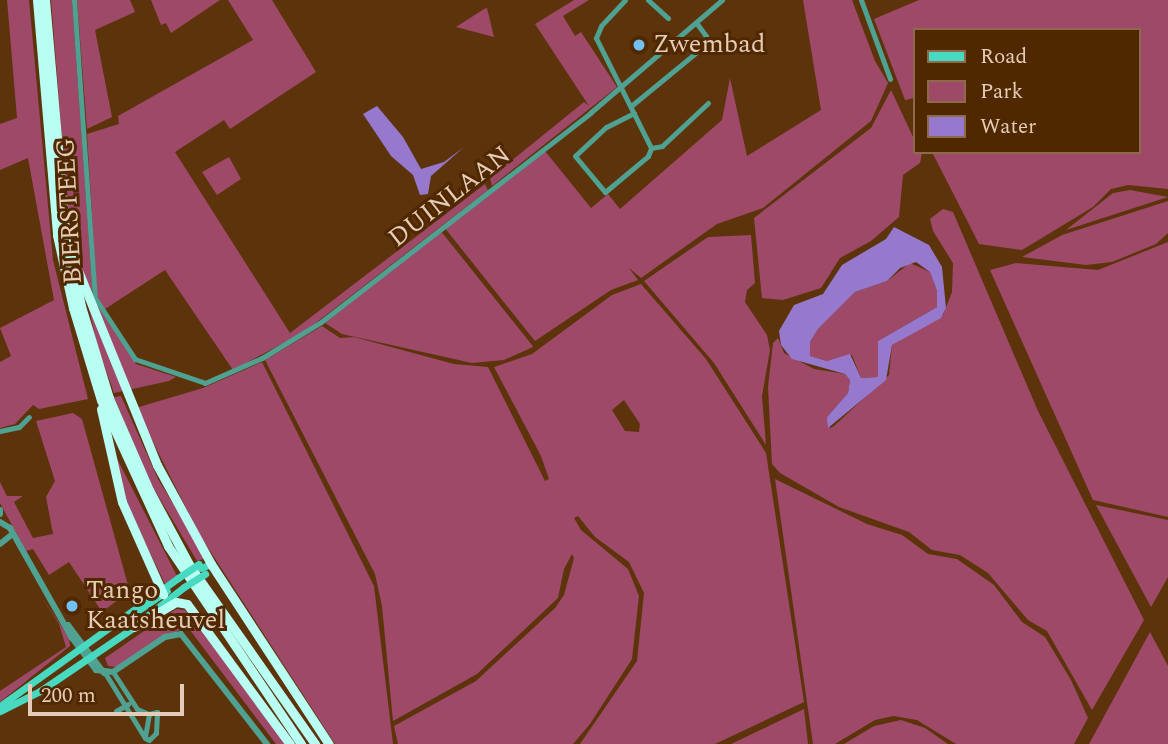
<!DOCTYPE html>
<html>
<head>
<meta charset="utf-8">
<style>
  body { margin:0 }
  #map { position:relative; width:1168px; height:744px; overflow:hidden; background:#5c330b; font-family:Spectral,serif }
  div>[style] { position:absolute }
  .green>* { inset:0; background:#9e4968 }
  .water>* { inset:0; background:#9678cd }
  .minor>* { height:5px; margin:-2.5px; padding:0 2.5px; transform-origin:2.5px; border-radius:2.5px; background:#4fa292 }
  .tertiary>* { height:6px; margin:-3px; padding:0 3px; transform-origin:3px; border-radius:3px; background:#4fa292 }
  .secondary>* { height:7px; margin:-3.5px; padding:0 3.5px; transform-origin:3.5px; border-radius:3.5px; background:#48d9c1 }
  .trunk>* { height:9px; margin:-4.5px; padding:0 4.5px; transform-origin:4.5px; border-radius:4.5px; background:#b9fef2 }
  .secondary-bridge>* { height:7px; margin:-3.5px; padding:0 3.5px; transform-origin:3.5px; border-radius:3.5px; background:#48d9c1 }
  .dots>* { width:19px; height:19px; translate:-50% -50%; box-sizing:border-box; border:4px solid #502800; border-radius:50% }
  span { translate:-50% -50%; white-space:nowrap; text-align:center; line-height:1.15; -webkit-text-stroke:6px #502800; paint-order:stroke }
  .poi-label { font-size:26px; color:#e5ccb8 }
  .left { translate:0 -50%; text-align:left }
  .street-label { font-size:26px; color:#e5ccb8 }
  .legend { position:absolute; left:913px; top:28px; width:228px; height:126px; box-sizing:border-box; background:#502800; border:2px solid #8c6a4a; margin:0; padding:9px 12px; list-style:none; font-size:21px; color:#e5ccb8 }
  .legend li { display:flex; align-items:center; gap:14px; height:35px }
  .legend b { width:35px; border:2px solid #8c6a4a }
  .scale { position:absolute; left:28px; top:684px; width:156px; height:32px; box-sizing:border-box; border:4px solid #e5ccb8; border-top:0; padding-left:9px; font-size:21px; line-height:24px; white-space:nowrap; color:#e5ccb8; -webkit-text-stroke:5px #502800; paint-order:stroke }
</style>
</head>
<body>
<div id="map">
  <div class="green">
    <div style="clip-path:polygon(7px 0,29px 0,53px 260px,88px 399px,39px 409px,33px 405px,15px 424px,0 428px,0 362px,11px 356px,0 328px,54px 300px,28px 158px,0 170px,0 124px,17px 118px)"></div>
    <div style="clip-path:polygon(51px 0,72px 0,93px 299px,136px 364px,176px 377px,169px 381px,114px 393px,97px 345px,68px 212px)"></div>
    <div style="clip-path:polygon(77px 0,130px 0,135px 12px,95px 30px,112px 117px,87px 129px)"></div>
    <div style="clip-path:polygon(151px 0,220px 0,171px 33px,166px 23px,161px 25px)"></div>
    <div style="clip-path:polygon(228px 0,272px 0,316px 72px,230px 129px,224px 120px,175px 152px,290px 333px,485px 184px,488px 190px,304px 332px,233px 370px,165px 270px,105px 309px,97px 297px,87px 134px,119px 124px,118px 116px,253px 40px)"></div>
    <div style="clip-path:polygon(574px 0,589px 0,563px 16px,575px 36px,581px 32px,617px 87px,492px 186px,490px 178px,584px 102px,589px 106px,535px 24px)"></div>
    <div style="clip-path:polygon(803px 0,852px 0,875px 61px,888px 83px,871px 121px,763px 208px,717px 224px,641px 278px,629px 268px,638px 280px,611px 290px,535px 341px,444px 227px,545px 151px,591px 208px,608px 194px,620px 209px,722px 120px,730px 78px,747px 156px,821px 110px)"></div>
    <div style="clip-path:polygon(919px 0,1168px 0,1168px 189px,1128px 185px,1111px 189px,1093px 207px,1022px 250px,979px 244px,932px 152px,1138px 152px,1138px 30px,914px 30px,914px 98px,905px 100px,874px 19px)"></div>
    <div style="clip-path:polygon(487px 8px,494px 37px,456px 27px,484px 9px)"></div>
    <div style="clip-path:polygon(891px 90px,914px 139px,914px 152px,922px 153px,920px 163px,903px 175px,899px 217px,871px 241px,840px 258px,821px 288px,783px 300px,762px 298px,754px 218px,871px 128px)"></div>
    <div style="clip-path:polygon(229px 157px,241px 179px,217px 195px,202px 172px)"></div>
    <div style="clip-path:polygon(1130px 190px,1168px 197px,1066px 230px,1113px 193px)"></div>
    <div style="clip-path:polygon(1168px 201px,1168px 233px,1156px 244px,1112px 262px,1086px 265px,1022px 257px,1062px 235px)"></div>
    <div style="clip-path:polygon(943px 209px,953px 212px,1038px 411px,1144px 620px,1092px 710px,1047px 631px,1028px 620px,988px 573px,960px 555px,932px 550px,909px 532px,839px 507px,780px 473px,772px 464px,768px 387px,773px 343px,778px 338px,784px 353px,814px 369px,845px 374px,850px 380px,848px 393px,827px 417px,830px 428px,834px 426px,889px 375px,892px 345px,943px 315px,952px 292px,953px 263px,933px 231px,930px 219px)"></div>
    <div style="clip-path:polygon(440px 230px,532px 345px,533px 347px,504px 360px,472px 363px,342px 334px,325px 323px)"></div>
    <div style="clip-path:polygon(751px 235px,755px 283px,747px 290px,745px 302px,767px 335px,770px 350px,762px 396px,766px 445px,714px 363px,644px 281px,708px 237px)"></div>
    <div style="clip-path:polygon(1168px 242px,1168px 517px,1093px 500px,990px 270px,1016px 263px,1098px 270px)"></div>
    <div style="clip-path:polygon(910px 263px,930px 272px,937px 291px,937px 307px,878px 341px,878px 377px,861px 378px,852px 355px,827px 361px,810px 356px,810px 342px,818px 329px,855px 292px,887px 281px)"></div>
    <div style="clip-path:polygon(evenodd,641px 284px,706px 359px,766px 453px,804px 702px,715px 744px,580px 744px,637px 661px,644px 593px,629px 562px,595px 537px,578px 516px,574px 518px,581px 530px,628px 569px,639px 596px,632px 659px,590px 724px,573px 744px,398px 744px,394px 726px,476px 681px,555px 608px,564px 595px,574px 558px,572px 554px,564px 569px,558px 598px,477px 674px,393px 721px,382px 606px,375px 574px,265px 360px,322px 326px,340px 338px,354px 337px,454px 364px,488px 367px,545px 481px,549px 479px,541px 456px,494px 367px,532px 354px,612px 295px,641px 284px,624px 400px,640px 424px,639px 432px,625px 431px,612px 410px,624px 400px)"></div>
    <div style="clip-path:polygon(262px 362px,374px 586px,393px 744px,335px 744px,199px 534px,139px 414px,139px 407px,203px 388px)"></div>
    <div style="clip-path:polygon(121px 396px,158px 479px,206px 558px,197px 561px,151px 484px,114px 397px)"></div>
    <div style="clip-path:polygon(73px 413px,82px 419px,128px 585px,127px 593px,102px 612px,69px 562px,49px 575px,33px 549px,26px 551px,0 503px,0 482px,7px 496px,23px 496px,14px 502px,33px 538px,53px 534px,46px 497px,55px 481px,36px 421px)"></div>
    <div style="clip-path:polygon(107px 439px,177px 576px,165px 584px,128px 507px)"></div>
    <div style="clip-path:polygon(775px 479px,867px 524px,902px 535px,928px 554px,957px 559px,994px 585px,1022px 622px,1045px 637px,1071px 680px,1088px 718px,1074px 744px,956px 744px,917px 720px,893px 716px,875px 720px,835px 744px,813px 744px)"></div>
    <div style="clip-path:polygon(1096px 505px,1168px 520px,1168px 577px,1151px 607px)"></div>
    <div style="clip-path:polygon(40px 595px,69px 637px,70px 646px,0 702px,0 691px,66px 647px,59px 624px)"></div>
    <div style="clip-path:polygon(176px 609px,185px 610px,196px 623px,287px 744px,276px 744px,177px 613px,172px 616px,181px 629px,116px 667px,108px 666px,105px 658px)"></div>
    <div style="clip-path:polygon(1150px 632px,1168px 666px,1168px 744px,1089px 744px)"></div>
    <div style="clip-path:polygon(804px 709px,808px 744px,731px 744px)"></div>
    <div style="clip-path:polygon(901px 720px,925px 728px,948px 744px,844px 744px,874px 726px)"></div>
  </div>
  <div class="water">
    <div style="clip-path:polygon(377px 106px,403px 137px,421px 169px,444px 162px,464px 147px,431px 176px,428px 194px,420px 195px,413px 175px,391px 156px,363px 114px)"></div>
    <div style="clip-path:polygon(evenodd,894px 227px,929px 245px,942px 267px,946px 308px,941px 318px,892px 345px,886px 380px,828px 428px,827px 417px,848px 393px,850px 380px,845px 374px,792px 359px,781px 345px,779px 331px,794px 305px,823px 294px,842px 265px,886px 239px,894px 227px,916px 262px,930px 272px,937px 291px,937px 307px,878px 341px,878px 377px,861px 378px,850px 354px,827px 361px,810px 356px,810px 342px,818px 329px,855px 292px,887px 281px,900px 268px,916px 262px)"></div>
  </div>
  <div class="minor">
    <div style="left:74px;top:0;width:299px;rotate:86deg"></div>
    <div style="left:95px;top:298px;width:73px;rotate:56.7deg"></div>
    <div style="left:135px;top:359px;width:74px;rotate:18.9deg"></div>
    <div style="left:205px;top:383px;width:62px;rotate:-23.7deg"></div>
    <div style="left:262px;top:358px;width:69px;rotate:-31.4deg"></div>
    <div style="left:321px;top:322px;width:341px;rotate:-37.8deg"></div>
    <div style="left:590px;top:113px;width:174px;rotate:-40.6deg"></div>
    <div style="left:625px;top:0;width:35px;rotate:133deg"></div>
    <div style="left:601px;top:26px;width:13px;rotate:113deg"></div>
    <div style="left:596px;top:38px;width:123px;rotate:63.4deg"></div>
    <div style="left:648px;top:0;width:27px;rotate:42deg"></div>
    <div style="left:861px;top:0;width:84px;rotate:69.8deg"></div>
    <div style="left:631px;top:106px;width:94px;rotate:-39.4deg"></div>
    <div style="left:704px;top:46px;width:10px;rotate:-79deg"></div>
    <div style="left:706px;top:36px;width:14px;rotate:-126deg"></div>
    <div style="left:634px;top:113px;width:31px;rotate:153deg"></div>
    <div style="left:606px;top:127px;width:42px;rotate:136.9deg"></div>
    <div style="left:575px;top:156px;width:47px;rotate:50.2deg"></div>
    <div style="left:605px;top:192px;width:56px;rotate:-39.9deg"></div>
    <div style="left:648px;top:156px;width:9px;rotate:-69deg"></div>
    <div style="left:651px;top:148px;width:11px;rotate:-10deg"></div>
    <div style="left:662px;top:146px;width:63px;rotate:-43.1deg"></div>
    <div style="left:0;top:431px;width:19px;rotate:-12deg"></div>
    <div style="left:19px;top:427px;width:14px;rotate:-45deg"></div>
    <div style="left:113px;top:672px;width:44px;rotate:57deg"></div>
    <div style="left:137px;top:709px;width:13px;rotate:23deg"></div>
    <div style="left:105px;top:673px;width:76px;rotate:58.4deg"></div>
    <div style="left:145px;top:738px;width:4px;rotate:27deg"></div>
    <div style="left:149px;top:740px;width:10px;rotate:-45deg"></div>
    <div style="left:156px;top:733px;width:21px;rotate:-87deg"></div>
    <div style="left:157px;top:712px;width:8px;rotate:166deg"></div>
    <div style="left:149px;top:714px;width:22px;rotate:100deg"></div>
    <div style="left:116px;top:711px;width:14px;rotate:-30deg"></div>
  </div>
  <div class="tertiary">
    <div style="left:0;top:510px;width:4px;rotate:90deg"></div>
    <div style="left:0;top:522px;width:12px;rotate:31deg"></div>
    <div style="left:10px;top:528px;width:126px;rotate:60.6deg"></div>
    <div style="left:72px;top:638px;width:40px;rotate:53deg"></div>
    <div style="left:96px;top:670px;width:17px;rotate:7deg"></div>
    <div style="left:113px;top:672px;width:63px;rotate:-33.9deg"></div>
    <div style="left:165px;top:637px;width:16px;rotate:-11deg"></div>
    <div style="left:181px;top:634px;width:140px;rotate:52deg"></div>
    <div style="left:0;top:544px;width:13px;rotate:-39deg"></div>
    <div style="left:68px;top:625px;width:60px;rotate:53.1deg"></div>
  </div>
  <div class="secondary">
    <div style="left:201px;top:568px;width:11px;rotate:-22deg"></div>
    <div style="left:137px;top:611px;width:36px;rotate:-34deg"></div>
    <div style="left:148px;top:615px;width:46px;rotate:-37.9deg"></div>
    <div style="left:0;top:706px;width:219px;rotate:-35.7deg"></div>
    <div style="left:0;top:711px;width:45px;rotate:-26.6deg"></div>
    <div style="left:40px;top:691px;width:117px;rotate:-34.2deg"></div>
  </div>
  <div class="trunk">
    <div style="left:37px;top:0;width:236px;rotate:85.1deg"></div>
    <div style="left:57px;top:235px;width:75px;rotate:77.6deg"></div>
    <div style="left:73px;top:308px;width:96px;rotate:73.1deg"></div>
    <div style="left:101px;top:400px;width:161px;rotate:65.3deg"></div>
    <div style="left:168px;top:546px;width:239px;rotate:56.1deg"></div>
    <div style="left:45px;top:0;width:229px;rotate:85deg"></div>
    <div style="left:65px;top:228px;width:80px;rotate:78.4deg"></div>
    <div style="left:81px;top:306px;width:96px;rotate:73.1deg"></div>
    <div style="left:109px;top:398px;width:100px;rotate:66.5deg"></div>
    <div style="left:149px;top:490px;width:86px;rotate:61.7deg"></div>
    <div style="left:190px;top:566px;width:218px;rotate:54.9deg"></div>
    <div style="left:79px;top:273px;width:207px;rotate:67.9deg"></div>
    <div style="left:157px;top:465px;width:113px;rotate:61.4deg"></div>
    <div style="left:211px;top:564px;width:215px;rotate:56.8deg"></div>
    <div style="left:101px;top:409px;width:95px;rotate:77.3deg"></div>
    <div style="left:122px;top:502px;width:101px;rotate:66deg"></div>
    <div style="left:134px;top:627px;width:49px;rotate:-30.8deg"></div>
    <div style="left:176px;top:602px;width:11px;rotate:10deg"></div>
    <div style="left:187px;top:604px;width:174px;rotate:53.7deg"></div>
  </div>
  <div class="secondary-bridge">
    <div style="left:178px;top:578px;width:25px;rotate:-34deg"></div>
    <div style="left:184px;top:587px;width:25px;rotate:-32deg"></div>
  </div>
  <div class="dots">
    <div style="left:639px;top:45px;background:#72c1f5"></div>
    <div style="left:72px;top:606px;background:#72c1f5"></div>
  </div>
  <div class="poi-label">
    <span class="left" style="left:653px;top:45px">Zwembad</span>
    <span class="left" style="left:86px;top:606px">Tango<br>Kaatsheuvel</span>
  </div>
  <div class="street-label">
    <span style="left:450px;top:197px;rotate:-38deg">DUINLAAN</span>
    <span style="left:70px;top:211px;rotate:-93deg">BIERSTEEG</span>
  </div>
  <ul class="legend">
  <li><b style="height:9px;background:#48d9c1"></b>Road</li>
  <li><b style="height:19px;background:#9e4968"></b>Park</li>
  <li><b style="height:19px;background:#9678cd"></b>Water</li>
  </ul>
  <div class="scale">200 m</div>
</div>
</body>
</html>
